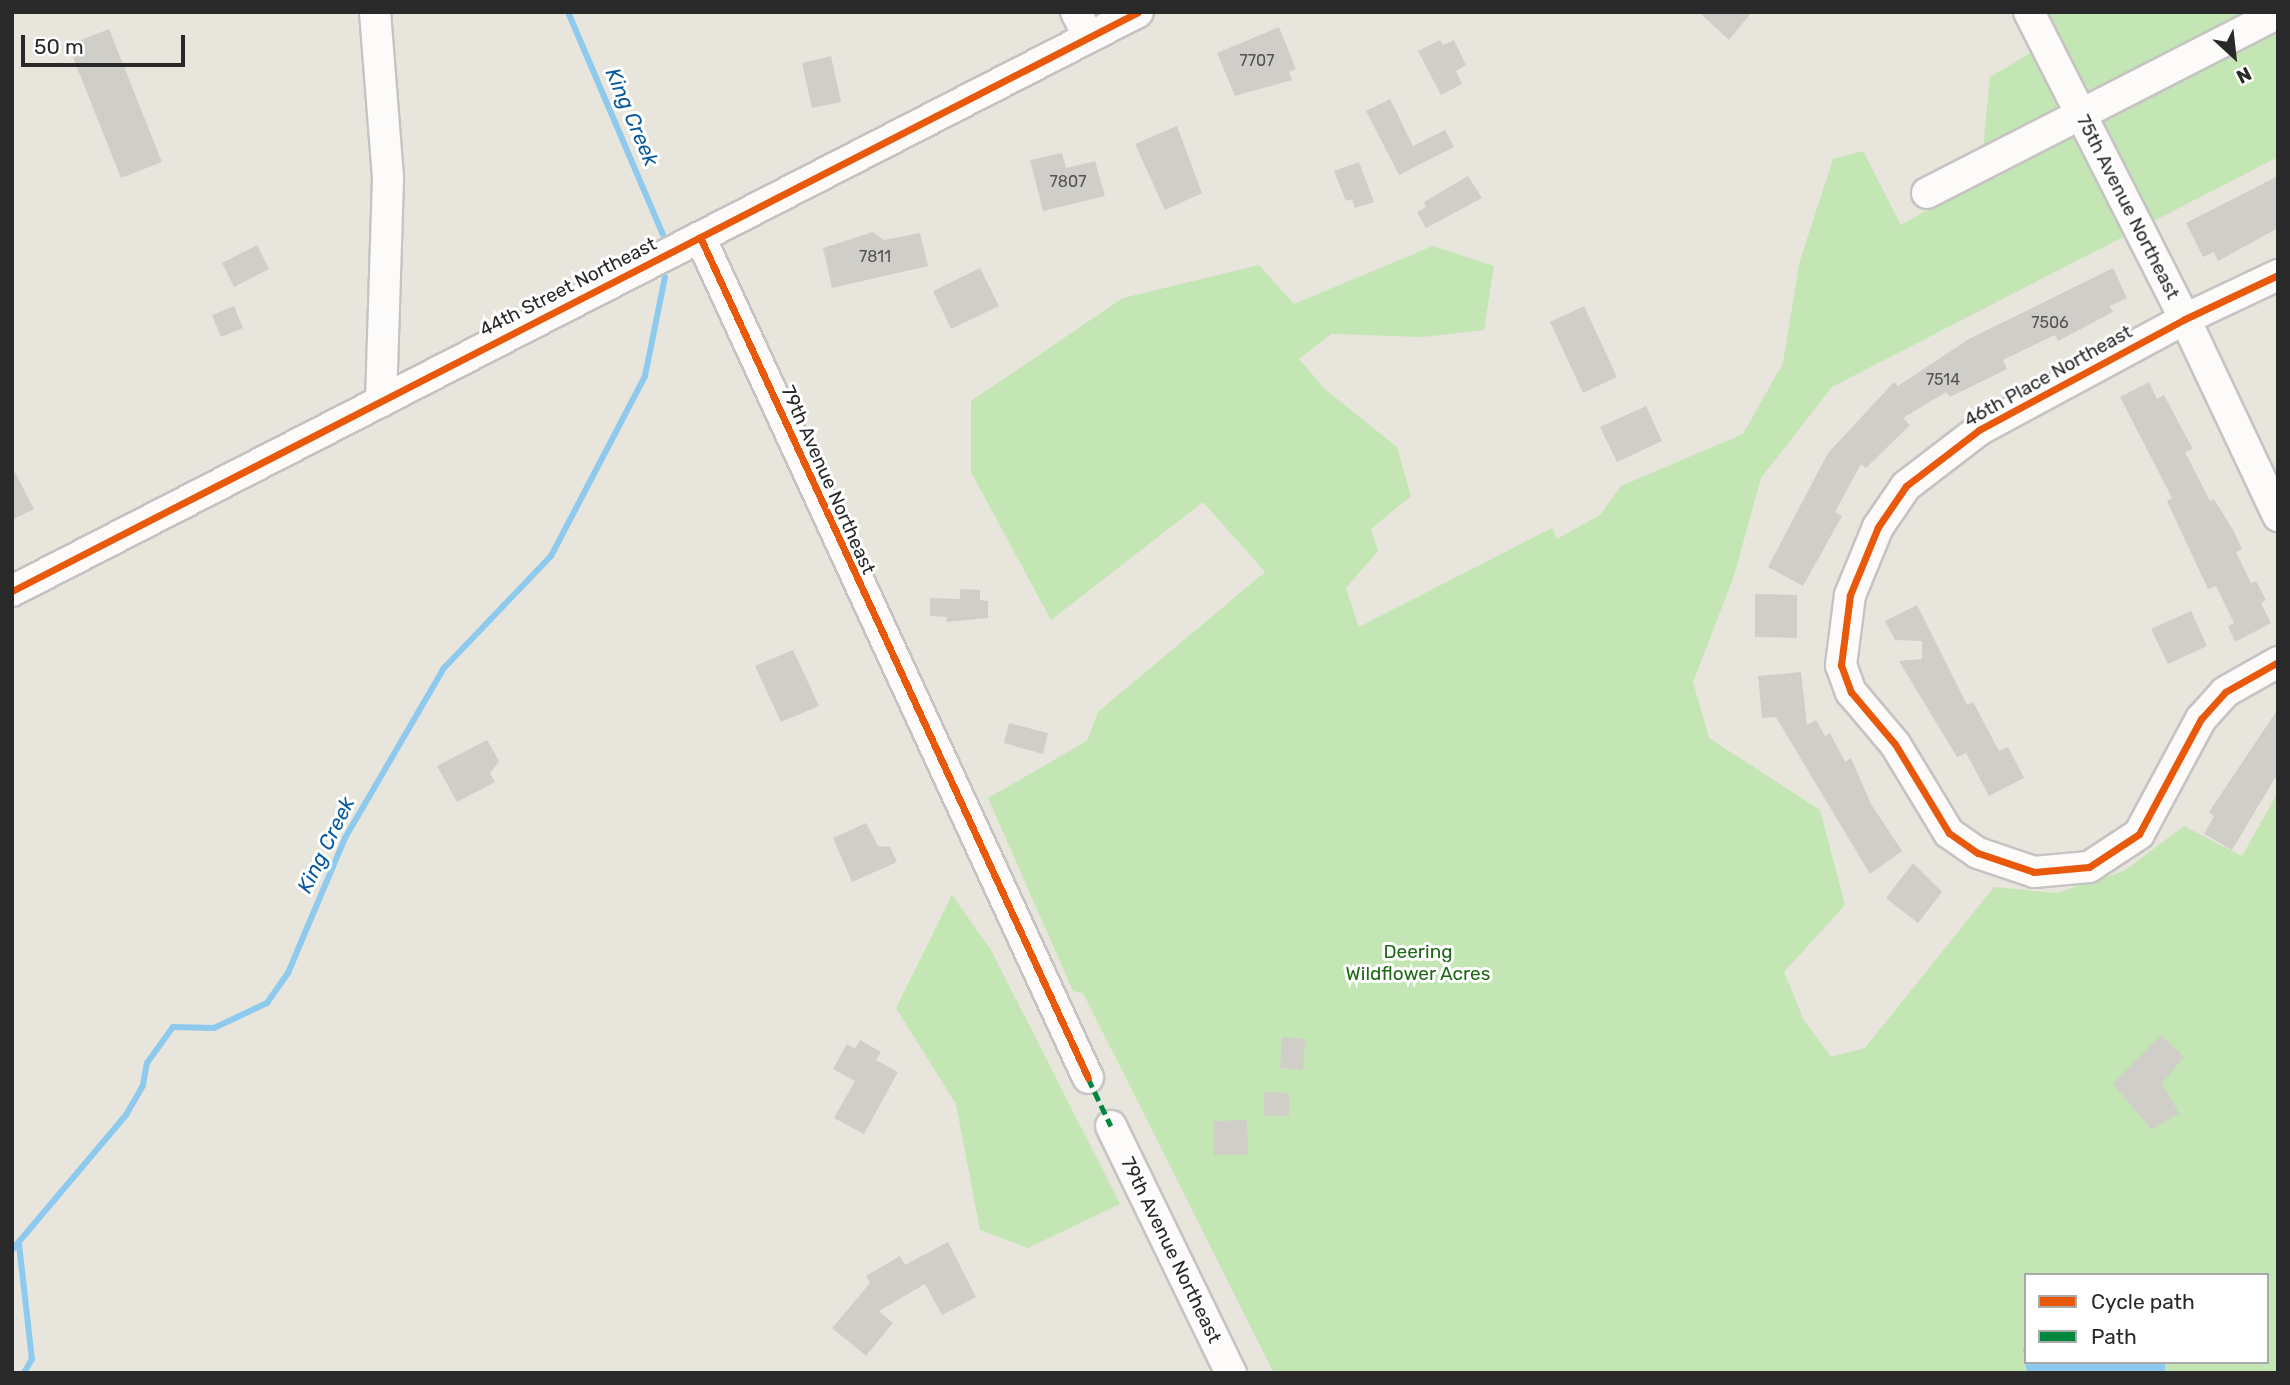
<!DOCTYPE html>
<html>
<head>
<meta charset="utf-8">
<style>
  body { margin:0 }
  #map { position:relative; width:2290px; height:1385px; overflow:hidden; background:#e8e5dd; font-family:Rubik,sans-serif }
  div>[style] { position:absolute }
  .green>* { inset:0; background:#c4e6b4 }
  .water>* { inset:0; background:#8dcaed }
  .stream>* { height:6px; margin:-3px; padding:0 3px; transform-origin:3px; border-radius:3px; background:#8dcaed }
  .building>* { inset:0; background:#d0cec9 }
  .roads { filter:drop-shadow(2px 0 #c5c4c3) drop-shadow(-2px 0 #c5c4c3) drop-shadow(0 2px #c5c4c3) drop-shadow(0 -2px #c5c4c3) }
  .minor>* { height:30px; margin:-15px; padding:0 15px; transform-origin:15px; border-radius:15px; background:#fcfbfa }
  .quiet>* { height:5px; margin-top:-2.5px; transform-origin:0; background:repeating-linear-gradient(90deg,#00873e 0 10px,transparent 0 15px) }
  .cycleway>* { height:7px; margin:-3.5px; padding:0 3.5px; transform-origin:3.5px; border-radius:3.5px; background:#e8590c }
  span { translate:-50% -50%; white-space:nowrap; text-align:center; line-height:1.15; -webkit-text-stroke:6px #fff; paint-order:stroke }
  .number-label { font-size:16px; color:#545352 }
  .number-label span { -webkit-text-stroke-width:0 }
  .street-label { font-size:19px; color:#292929 }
  .park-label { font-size:19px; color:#1e6816 }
  .water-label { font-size:21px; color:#075a9f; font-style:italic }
  .frame { position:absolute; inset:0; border:14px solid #292929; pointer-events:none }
  .legend { position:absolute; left:2024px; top:1273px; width:245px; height:91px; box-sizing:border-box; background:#fff; border:2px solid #a9a9a9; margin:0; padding:9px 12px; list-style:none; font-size:21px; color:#292929 }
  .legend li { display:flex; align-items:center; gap:14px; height:35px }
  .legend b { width:35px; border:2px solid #a9a9a9 }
  .north { position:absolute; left:2199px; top:21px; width:70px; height:70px; -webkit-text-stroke:5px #fff; paint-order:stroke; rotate:153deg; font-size:19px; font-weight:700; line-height:28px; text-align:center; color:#292929 }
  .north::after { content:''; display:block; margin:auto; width:24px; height:32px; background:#292929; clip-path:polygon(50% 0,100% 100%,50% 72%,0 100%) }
  .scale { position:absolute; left:21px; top:35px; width:164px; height:32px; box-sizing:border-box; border:4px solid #292929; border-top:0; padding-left:9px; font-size:21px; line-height:24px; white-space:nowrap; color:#292929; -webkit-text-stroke:5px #fff; paint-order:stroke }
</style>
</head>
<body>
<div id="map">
  <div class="green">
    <div style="clip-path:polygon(evenodd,2024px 12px,2278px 12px,2278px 157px,1832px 387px,1761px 478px,1734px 576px,1693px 682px,1709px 738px,1820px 810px,1845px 905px,1784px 972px,1804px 1020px,1831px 1057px,1865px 1048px,1994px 887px,2056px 893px,2124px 871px,2184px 826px,2242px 856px,2278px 792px,2278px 1373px,1274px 1373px,1083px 993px,1073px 991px,988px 798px,1087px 741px,1098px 712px,1265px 572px,1203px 502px,1051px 620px,971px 472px,971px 401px,1123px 298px,1259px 265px,1294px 304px,1433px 246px,1494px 266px,1484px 330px,1423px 337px,1331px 334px,1299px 359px,1326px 390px,1397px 447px,1411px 496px,1371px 529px,1378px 551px,1346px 588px,1359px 627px,1552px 528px,1557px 539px,1600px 515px,1621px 486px,1743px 434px,1783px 363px,1799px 264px,1833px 159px,1863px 151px,1901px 225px,1980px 179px,1990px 77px,2044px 45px,2024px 12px,2026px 1275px,2267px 1275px,2267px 1362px,2026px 1362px,2026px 1275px)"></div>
    <div style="clip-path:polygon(952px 895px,991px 950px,1120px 1204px,1028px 1248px,980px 1230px,956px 1104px,896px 1008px)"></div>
  </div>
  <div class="water">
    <div style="clip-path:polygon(2026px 1346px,2026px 1362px,2165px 1362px,2165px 1373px,2027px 1373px,2023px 1349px)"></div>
  </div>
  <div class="stream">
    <div style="left:568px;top:12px;width:242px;rotate:66.9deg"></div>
    <div style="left:19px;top:1244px;width:116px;rotate:83.6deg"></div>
    <div style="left:32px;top:1359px;width:16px;rotate:120deg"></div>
    <div style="left:12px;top:1250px;width:177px;rotate:-49.8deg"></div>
    <div style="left:126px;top:1115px;width:34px;rotate:-60deg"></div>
    <div style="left:143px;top:1085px;width:22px;rotate:-80deg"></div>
    <div style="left:147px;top:1063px;width:44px;rotate:-54.2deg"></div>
    <div style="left:173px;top:1027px;width:41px;rotate:1.4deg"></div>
    <div style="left:214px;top:1028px;width:59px;rotate:-25.3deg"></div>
    <div style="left:267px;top:1003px;width:37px;rotate:-55deg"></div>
    <div style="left:288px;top:973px;width:147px;rotate:-67.1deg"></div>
    <div style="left:345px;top:838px;width:197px;rotate:-59.8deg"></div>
    <div style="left:444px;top:668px;width:155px;rotate:-46.3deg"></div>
    <div style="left:551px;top:556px;width:203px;rotate:-62.4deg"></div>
    <div style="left:645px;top:376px;width:101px;rotate:-78.6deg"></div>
  </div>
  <div class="building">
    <div style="clip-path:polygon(1699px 12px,1752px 12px,1729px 40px)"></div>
    <div style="clip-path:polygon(1279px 27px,1296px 69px,1289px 72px,1292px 80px,1235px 96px,1217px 53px)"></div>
    <div style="clip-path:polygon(109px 29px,162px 162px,121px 178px,68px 45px)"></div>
    <div style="clip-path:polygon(1440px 40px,1443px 45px,1454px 40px,1466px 65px,1456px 71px,1462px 84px,1441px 95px,1418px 51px)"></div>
    <div style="clip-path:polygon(831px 56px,841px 102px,812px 108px,802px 63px)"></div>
    <div style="clip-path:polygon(1390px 99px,1413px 146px,1445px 130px,1454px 147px,1399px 175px,1366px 111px)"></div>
    <div style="clip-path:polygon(1177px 126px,1202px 193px,1165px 210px,1135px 144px)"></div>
    <div style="clip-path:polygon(1062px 153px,1066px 168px,1095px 161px,1105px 196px,1043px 211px,1030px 160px)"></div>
    <div style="clip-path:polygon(1359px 162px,1374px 202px,1355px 208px,1352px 199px,1346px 201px,1334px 171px)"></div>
    <div style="clip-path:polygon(1468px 176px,1482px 198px,1426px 228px,1417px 212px,1426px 207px,1424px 202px)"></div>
    <div style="clip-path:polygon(2278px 176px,2278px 228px,2218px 261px,2214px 252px,2203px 257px,2186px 223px)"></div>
    <div style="clip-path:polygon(873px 232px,884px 240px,920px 233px,928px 266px,832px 288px,823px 248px)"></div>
    <div style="clip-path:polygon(257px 245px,269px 269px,234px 287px,222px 263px)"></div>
    <div style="clip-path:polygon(980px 268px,999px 306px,951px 329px,933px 291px)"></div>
    <div style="clip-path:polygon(2113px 268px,2127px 298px,2110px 306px,2113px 312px,2058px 341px,2055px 335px,2003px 360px,2007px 369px,1950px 397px,1946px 392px,1903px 418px,1910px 425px,1866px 468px,1861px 464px,1835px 512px,1842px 516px,1803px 586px,1768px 567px,1828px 453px,1894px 382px,1898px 386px,1969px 339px)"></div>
    <div style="clip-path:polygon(234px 306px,243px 328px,221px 337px,212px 315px)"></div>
    <div style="clip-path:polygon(1584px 306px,1617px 377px,1583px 393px,1550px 322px)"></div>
    <div style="clip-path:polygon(2149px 382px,2157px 399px,2164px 395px,2182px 429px,2193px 449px,2185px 452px,2210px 501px,2214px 499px,2233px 530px,2242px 549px,2236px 552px,2251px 583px,2256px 581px,2266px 600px,2261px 603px,2271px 623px,2235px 642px,2228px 626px,2234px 623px,2216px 586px,2208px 589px,2167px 501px,2172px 498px,2120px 397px)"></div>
    <div style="clip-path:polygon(1646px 406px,1662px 441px,1617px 462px,1600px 427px)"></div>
    <div style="clip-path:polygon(12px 467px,34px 509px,12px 520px)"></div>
    <div style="clip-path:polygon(960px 589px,980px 590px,980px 600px,988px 601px,988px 618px,946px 622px,947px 617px,930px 616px,930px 598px,960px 599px)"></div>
    <div style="clip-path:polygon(1755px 594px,1797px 595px,1797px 638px,1755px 637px)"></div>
    <div style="clip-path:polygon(1917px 605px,1967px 705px,1973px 702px,1999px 751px,2008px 747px,2024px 778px,1989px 796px,1966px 753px,1957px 757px,1899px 661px,1922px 659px,1922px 641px,1895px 640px,1885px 621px)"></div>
    <div style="clip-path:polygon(2191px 611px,2207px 646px,2168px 664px,2151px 629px)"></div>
    <div style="clip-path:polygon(793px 650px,819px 706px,781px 722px,755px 666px)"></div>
    <div style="clip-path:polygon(1801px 672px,1807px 725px,1816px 720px,1825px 736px,1830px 733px,1845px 762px,1851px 758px,1871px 804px,1902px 851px,1870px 874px,1776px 717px,1762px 718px,1758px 676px)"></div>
    <div style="clip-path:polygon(2278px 709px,2278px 773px,2232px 850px,2204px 834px,2214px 816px,2209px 812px)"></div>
    <div style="clip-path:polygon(1009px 723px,1048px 733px,1043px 754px,1004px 743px)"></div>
    <div style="clip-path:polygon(487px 740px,499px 761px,490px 773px,495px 782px,457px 802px,437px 766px)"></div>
    <div style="clip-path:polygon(866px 823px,878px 846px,890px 847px,897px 862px,852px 882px,833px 838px)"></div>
    <div style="clip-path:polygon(1913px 863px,1942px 892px,1918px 923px,1886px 898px)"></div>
    <div style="clip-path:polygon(2161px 1035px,2184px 1057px,2162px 1084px,2179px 1113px,2152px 1130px,2113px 1084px)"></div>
    <div style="clip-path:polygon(1282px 1037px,1305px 1039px,1303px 1070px,1280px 1068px)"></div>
    <div style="clip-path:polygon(860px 1040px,881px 1052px,876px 1060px,898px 1072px,864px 1134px,834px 1118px,855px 1081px,833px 1069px,847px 1044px,855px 1049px)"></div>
    <div style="clip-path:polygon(1264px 1092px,1289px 1093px,1289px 1116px,1264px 1116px)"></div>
    <div style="clip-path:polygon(1247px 1120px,1248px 1155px,1214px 1155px,1214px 1121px)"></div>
    <div style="clip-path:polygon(948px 1242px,976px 1297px,942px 1315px,925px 1284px,879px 1311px,893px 1323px,866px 1356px,832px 1328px,870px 1283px,866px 1276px,900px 1256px,905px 1265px)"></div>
  </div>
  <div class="roads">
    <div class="minor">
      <div style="left:375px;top:12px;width:168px;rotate:85.5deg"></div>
      <div style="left:388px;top:179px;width:223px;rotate:91.8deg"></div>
      <div style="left:1076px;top:12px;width:28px;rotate:63deg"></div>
      <div style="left:2029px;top:12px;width:344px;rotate:63.1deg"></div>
      <div style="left:2185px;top:319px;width:218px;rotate:64.7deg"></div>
      <div style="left:1927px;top:193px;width:394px;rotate:-27.1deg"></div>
      <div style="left:700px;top:237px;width:926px;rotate:65.23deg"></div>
      <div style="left:2278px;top:275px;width:103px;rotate:154.7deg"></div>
      <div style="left:2185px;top:319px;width:234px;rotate:151.7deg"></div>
      <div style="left:1979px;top:430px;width:92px;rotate:142.5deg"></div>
      <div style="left:1906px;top:486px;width:50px;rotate:124.3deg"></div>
      <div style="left:1878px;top:527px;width:74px;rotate:112.4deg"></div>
      <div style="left:1850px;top:595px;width:71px;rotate:97.3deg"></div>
      <div style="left:1841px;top:665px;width:29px;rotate:70deg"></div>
      <div style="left:1851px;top:692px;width:68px;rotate:49.8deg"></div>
      <div style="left:1895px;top:744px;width:104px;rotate:58.8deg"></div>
      <div style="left:1949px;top:833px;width:35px;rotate:35deg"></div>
      <div style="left:1978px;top:853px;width:59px;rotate:18.7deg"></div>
      <div style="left:2034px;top:872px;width:55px;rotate:-5.2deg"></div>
      <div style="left:2089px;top:867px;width:60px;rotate:-33.4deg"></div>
      <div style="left:2139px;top:834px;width:131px;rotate:-61.7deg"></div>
      <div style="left:2201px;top:719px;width:36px;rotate:-48deg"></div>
      <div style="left:2225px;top:692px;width:61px;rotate:-29.5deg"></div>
      <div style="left:12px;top:591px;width:1266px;rotate:-27.21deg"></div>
      <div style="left:1111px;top:1126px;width:275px;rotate:64.1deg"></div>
    </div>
  </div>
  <div class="quiet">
    <div style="left:1088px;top:1078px;width:53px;rotate:64.4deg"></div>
  </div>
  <div class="cycleway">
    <div style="left:700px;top:237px;width:926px;rotate:65.23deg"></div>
    <div style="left:2278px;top:275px;width:103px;rotate:154.7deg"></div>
    <div style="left:2185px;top:319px;width:234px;rotate:151.7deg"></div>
    <div style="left:1979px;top:430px;width:92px;rotate:142.5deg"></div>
    <div style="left:1906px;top:486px;width:50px;rotate:124.3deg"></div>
    <div style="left:1878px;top:527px;width:74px;rotate:112.4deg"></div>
    <div style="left:1850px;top:595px;width:71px;rotate:97.3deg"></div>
    <div style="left:1841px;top:665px;width:29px;rotate:70deg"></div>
    <div style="left:1851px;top:692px;width:68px;rotate:49.8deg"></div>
    <div style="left:1895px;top:744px;width:104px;rotate:58.8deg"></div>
    <div style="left:1949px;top:833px;width:35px;rotate:35deg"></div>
    <div style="left:1978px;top:853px;width:59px;rotate:18.7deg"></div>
    <div style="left:2034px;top:872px;width:55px;rotate:-5.2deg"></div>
    <div style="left:2089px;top:867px;width:60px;rotate:-33.4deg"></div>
    <div style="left:2139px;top:834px;width:131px;rotate:-61.7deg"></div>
    <div style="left:2201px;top:719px;width:36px;rotate:-48deg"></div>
    <div style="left:2225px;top:692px;width:61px;rotate:-29.5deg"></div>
    <div style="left:12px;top:591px;width:1266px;rotate:-27.21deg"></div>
  </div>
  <div class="number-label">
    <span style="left:1257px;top:61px">7707</span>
    <span style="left:1068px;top:182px">7807</span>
    <span style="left:875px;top:257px">7811</span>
    <span style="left:2050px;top:323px">7506</span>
    <span style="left:1943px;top:380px">7514</span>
  </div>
  <div class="street-label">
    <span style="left:2128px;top:207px;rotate:63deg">75th Avenue Northeast</span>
    <span style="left:568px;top:287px;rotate:-27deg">44th Street Northeast</span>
    <span style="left:2048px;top:376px;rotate:-29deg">46th Place Northeast</span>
    <span style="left:828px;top:480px;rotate:66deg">79th Avenue Northeast</span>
    <span style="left:1171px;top:1250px;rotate:64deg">79th Avenue Northeast</span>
  </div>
  <div class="park-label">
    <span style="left:1418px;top:963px">Deering<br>Wildflower Acres</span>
  </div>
  <div class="water-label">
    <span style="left:632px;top:117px;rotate:67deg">King Creek</span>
    <span style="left:326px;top:845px;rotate:-64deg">King Creek</span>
  </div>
  <div class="frame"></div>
  <ul class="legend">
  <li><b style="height:9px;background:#e8590c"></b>Cycle path</li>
  <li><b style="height:9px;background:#00873e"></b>Path</li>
  </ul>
  <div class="north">N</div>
  <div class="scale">50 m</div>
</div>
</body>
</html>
